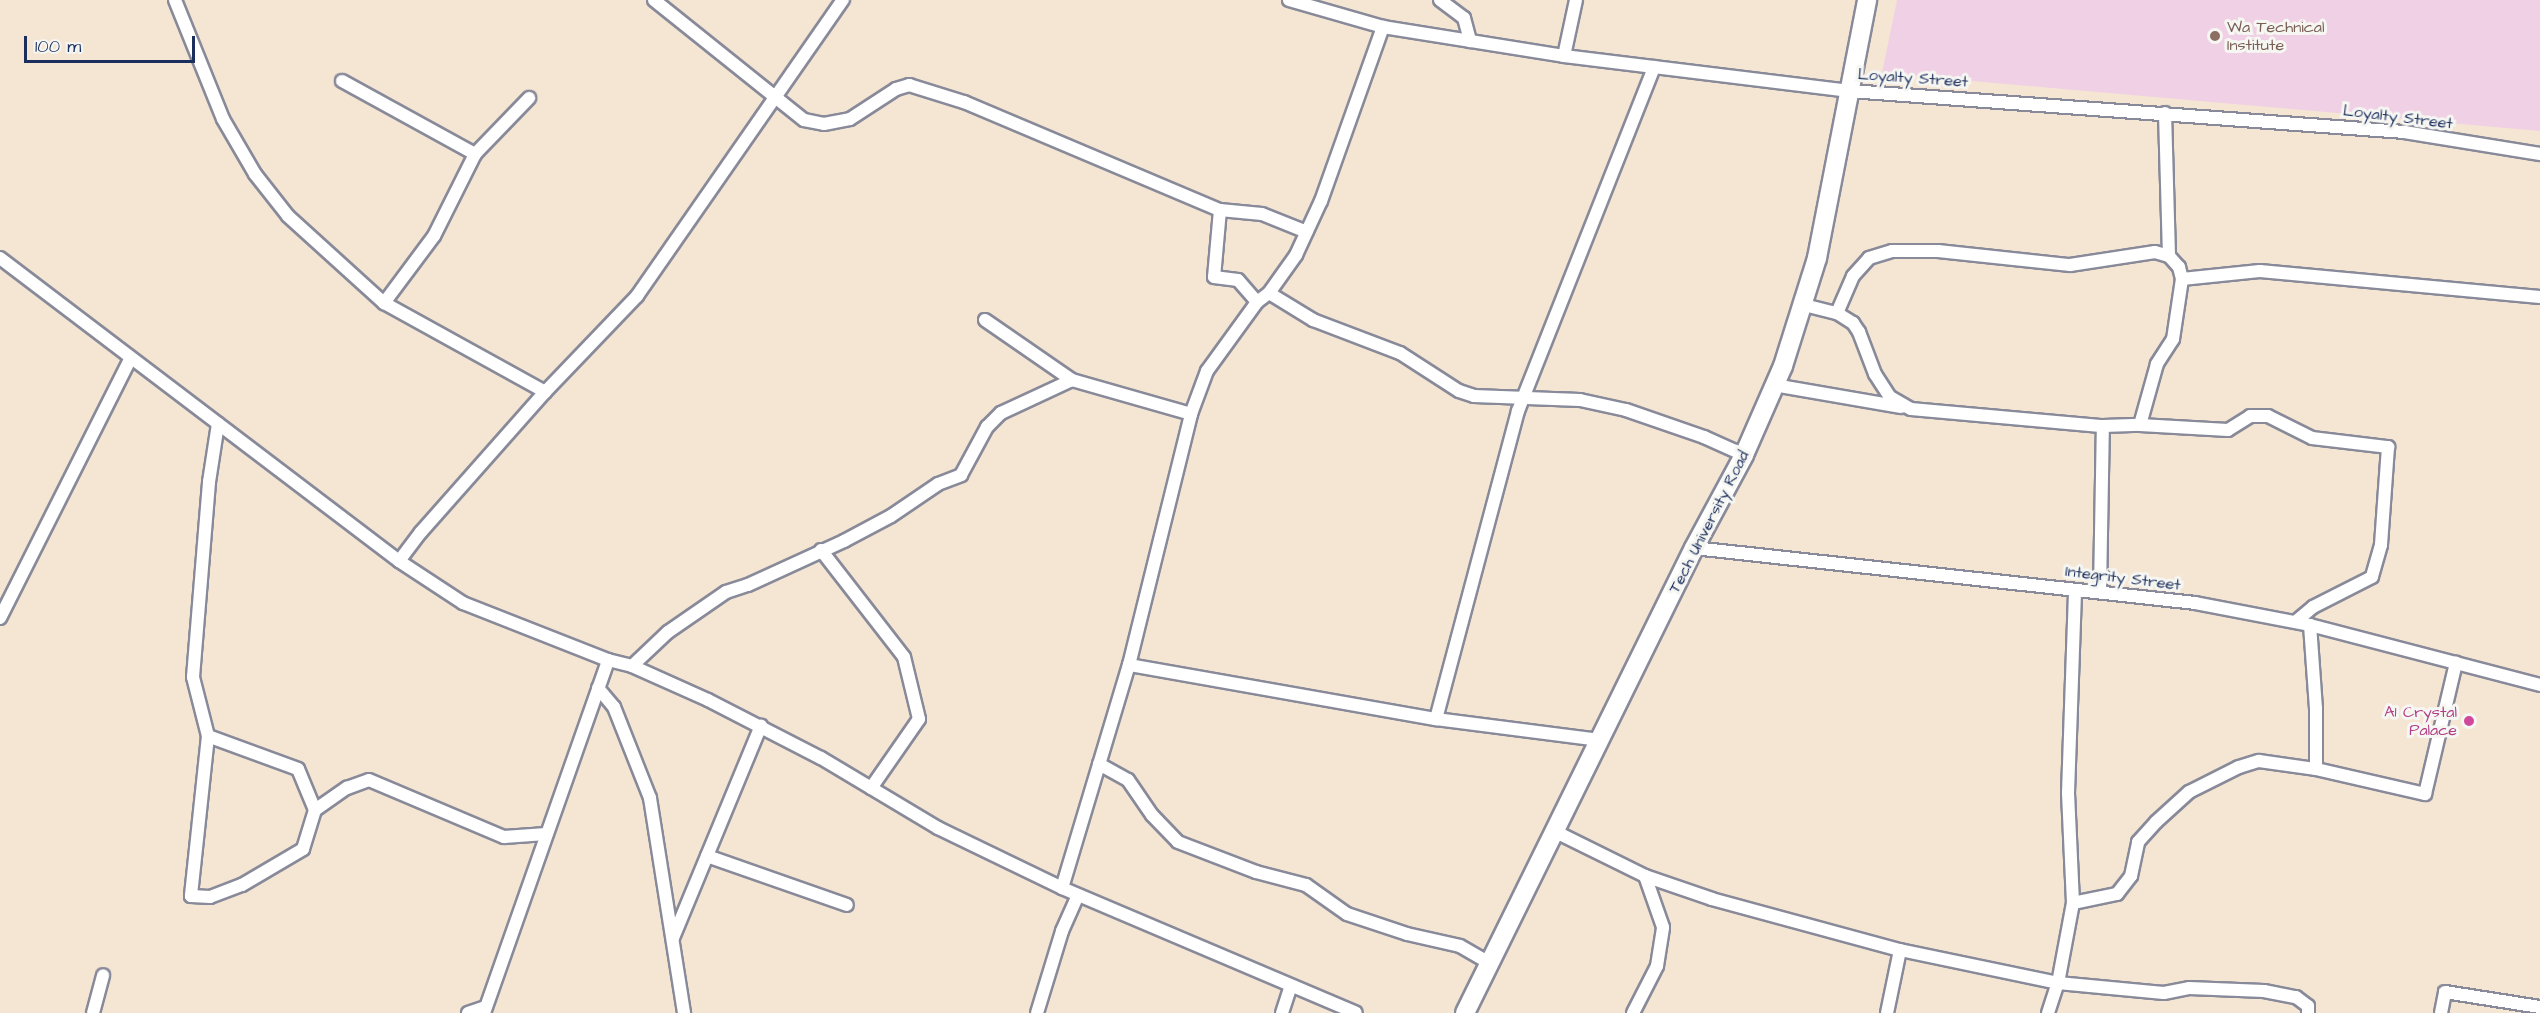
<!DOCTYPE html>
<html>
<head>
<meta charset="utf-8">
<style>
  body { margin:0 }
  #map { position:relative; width:2540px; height:1013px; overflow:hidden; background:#f5e6d4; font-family:"Architects Daughter",sans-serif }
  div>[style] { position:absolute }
  .built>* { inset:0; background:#f0d0e4 }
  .roads { filter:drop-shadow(2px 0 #888a99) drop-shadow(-2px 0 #888a99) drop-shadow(0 2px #888a99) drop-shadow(0 -2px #888a99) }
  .street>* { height:12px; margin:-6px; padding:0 6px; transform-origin:6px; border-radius:6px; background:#fff }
  .secondary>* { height:18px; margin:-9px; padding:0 9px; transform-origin:9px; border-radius:9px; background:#fff }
  .dots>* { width:16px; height:16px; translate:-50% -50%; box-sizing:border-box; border:3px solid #f6f6f2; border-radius:50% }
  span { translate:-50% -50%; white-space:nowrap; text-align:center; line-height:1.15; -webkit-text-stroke:6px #f6f6f2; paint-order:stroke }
  .education-label { font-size:16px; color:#785e54 }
  .left { translate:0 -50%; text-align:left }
  .street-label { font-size:16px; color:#1b2f5e }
  .hotel-label { font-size:16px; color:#b23c85 }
  .right { translate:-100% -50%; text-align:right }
  .scale { position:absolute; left:24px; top:36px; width:171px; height:27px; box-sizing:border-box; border:3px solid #1b2f5e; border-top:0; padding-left:8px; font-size:18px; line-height:21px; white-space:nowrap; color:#1b2f5e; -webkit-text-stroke:4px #f6f6f2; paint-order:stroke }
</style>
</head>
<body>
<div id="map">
  <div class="built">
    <div style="clip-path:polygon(1897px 0,2540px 0,2540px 131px,1882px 73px)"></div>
  </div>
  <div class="roads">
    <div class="street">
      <div style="left:175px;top:0;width:128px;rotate:68deg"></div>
      <div style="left:223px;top:119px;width:64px;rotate:59.8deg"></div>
      <div style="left:255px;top:174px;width:53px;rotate:51.8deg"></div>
      <div style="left:288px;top:216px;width:130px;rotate:42.2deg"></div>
      <div style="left:384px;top:303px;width:184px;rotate:28.9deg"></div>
      <div style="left:654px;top:0;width:192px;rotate:38.7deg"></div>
      <div style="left:804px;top:120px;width:20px;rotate:11deg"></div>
      <div style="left:824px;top:124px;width:26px;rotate:-11deg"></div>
      <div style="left:850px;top:119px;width:55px;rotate:-33.1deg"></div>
      <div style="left:896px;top:89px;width:14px;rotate:-17deg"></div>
      <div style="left:909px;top:85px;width:58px;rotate:17.2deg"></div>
      <div style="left:964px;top:102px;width:278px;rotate:22.9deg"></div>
      <div style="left:1220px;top:210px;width:42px;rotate:5.4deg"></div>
      <div style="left:1262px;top:214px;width:48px;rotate:21.8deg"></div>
      <div style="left:1289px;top:0;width:98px;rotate:16deg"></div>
      <div style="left:1383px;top:27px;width:183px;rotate:9.1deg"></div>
      <div style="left:1564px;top:56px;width:288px;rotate:7deg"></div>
      <div style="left:1850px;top:91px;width:556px;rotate:4.23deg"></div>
      <div style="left:2404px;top:132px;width:138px;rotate:9.2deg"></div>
      <div style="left:1440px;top:0;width:30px;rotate:37deg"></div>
      <div style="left:1464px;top:18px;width:24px;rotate:75deg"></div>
      <div style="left:1564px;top:56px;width:57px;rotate:-77.9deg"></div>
      <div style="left:342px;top:81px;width:152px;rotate:28.8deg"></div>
      <div style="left:2165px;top:113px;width:143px;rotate:88.4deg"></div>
      <div style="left:1220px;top:210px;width:67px;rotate:95.1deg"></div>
      <div style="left:1214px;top:277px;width:24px;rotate:7deg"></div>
      <div style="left:1238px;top:280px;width:29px;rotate:49deg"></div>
      <div style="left:0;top:258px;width:501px;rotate:37.21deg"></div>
      <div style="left:399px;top:561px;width:77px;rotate:33.3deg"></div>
      <div style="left:463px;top:603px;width:156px;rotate:21.5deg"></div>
      <div style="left:608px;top:660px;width:25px;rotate:14deg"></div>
      <div style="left:632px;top:666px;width:83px;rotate:24.1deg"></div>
      <div style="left:708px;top:700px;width:127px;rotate:27.2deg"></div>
      <div style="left:821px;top:758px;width:136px;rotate:30.9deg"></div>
      <div style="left:938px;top:828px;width:138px;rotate:25.8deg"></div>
      <div style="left:1062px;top:888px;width:319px;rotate:23deg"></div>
      <div style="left:2182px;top:279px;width:78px;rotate:-5.9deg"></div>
      <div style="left:2260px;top:271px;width:281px;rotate:5.3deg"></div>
      <div style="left:1269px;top:293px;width:52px;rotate:31.5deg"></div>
      <div style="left:1313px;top:320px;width:93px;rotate:20.8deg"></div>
      <div style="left:1400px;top:353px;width:70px;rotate:32.8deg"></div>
      <div style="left:1459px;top:391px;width:16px;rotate:18deg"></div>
      <div style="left:1474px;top:396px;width:106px;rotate:2.2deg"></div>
      <div style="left:1580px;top:400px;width:47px;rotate:12.3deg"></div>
      <div style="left:1626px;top:410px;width:83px;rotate:19.1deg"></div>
      <div style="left:1704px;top:437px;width:44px;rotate:24.2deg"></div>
      <div style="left:384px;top:303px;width:84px;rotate:-53.3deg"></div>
      <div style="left:434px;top:236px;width:92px;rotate:-63.4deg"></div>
      <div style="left:475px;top:154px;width:78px;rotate:-46deg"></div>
      <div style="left:1804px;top:305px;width:34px;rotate:14deg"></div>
      <div style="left:1837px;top:313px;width:19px;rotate:32deg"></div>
      <div style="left:1853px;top:323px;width:11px;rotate:56deg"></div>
      <div style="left:1859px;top:332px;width:45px;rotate:69.1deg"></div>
      <div style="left:1875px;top:374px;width:27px;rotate:57deg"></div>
      <div style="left:1890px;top:397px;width:24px;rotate:30deg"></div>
      <div style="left:1911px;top:409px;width:193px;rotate:5.1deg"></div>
      <div style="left:2103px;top:426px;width:37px;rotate:-2deg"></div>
      <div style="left:2140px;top:425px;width:88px;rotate:3.3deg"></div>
      <div style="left:2228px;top:430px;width:26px;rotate:-32deg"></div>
      <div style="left:2250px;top:416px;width:18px"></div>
      <div style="left:2268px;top:416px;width:49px;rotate:26.6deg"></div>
      <div style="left:2312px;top:438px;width:77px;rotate:6.8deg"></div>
      <div style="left:2388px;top:447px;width:98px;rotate:94.1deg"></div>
      <div style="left:2381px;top:545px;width:33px;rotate:106deg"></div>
      <div style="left:2372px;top:577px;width:66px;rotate:153deg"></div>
      <div style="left:2313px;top:607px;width:23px;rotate:140deg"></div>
      <div style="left:1837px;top:313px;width:40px;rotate:-66.6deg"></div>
      <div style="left:1853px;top:276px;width:24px;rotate:-48deg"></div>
      <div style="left:1869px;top:258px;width:24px;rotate:-17deg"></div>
      <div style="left:1892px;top:251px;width:46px"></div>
      <div style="left:1938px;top:251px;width:133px;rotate:6.1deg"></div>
      <div style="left:2070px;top:265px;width:86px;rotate:-8.7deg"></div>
      <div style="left:2155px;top:252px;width:15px;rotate:16deg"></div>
      <div style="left:2169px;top:256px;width:15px;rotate:48deg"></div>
      <div style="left:2179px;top:267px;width:12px;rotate:76deg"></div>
      <div style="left:2182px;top:279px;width:61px;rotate:98.5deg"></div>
      <div style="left:2173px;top:339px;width:30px;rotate:123deg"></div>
      <div style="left:2157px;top:364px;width:63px;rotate:105.6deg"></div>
      <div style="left:985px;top:320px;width:106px;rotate:34.6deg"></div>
      <div style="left:1072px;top:380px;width:124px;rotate:15.9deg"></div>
      <div style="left:1774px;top:385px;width:129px;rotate:9.8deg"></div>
      <div style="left:1694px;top:548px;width:504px;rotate:6.26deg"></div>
      <div style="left:2195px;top:603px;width:117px;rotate:10.8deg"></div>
      <div style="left:2310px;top:625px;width:238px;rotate:14.6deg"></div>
      <div style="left:821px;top:550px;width:135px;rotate:52.2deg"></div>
      <div style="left:904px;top:657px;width:64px;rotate:76.4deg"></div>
      <div style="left:919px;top:719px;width:84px;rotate:124.8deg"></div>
      <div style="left:399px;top:561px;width:36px;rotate:-53deg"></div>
      <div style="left:421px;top:532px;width:187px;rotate:-48.5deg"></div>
      <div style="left:545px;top:392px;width:133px;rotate:-46.2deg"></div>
      <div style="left:637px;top:296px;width:361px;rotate:-55.2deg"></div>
      <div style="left:2100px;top:591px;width:165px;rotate:-89deg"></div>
      <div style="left:0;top:618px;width:291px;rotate:-63.3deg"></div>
      <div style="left:2310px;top:625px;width:83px;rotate:85.9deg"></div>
      <div style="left:2316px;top:708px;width:61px;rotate:90deg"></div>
      <div style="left:1129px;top:665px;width:312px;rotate:10deg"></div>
      <div style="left:1436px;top:719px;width:165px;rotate:7.3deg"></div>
      <div style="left:632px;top:666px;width:50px;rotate:-43.4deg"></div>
      <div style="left:668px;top:632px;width:70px;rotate:-34.6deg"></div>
      <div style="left:726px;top:592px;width:23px;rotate:-18deg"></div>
      <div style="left:748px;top:585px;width:106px;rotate:-24.6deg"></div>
      <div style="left:844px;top:541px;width:53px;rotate:-28deg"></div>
      <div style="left:891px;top:516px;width:57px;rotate:-34.2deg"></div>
      <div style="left:938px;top:484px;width:25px;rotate:-21deg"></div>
      <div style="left:961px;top:475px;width:55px;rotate:-61.6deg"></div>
      <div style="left:987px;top:427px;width:20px;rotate:-45deg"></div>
      <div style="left:1001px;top:413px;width:78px;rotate:-24.9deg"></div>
      <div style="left:598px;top:688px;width:25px;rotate:50deg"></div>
      <div style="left:614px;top:707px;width:98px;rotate:68.4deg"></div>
      <div style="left:650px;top:798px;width:218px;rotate:81deg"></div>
      <div style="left:1436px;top:719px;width:319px;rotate:-75.1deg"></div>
      <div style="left:1518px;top:411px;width:370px;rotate:-68.4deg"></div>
      <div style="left:208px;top:736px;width:161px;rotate:96.1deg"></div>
      <div style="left:191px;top:896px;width:19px;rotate:3deg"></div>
      <div style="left:210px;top:897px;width:34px;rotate:-21deg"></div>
      <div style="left:242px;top:885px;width:71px;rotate:-30.5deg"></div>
      <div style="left:303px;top:849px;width:41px;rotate:-72.9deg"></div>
      <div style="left:315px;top:810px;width:44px;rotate:-112.5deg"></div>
      <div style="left:298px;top:769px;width:96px;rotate:-159.9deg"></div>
      <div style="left:208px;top:736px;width:61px;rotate:-104.3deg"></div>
      <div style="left:193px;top:677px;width:196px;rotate:-85.3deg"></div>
      <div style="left:209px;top:482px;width:59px;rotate:-81.2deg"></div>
      <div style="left:1099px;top:764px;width:33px;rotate:29deg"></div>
      <div style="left:1128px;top:780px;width:42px;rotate:55.6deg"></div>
      <div style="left:1152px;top:815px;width:37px;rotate:46deg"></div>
      <div style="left:1178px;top:842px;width:84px;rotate:21deg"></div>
      <div style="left:1256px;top:872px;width:52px;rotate:14.6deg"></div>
      <div style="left:1306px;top:885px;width:50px;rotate:35.3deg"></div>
      <div style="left:1347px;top:914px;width:63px;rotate:18.4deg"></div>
      <div style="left:1407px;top:934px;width:54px;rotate:12.8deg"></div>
      <div style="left:1460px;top:946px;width:34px;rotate:30deg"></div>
      <div style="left:315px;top:810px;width:39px;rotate:-35deg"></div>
      <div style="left:347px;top:788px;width:23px;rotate:-20deg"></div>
      <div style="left:369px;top:780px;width:147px;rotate:22.9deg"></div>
      <div style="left:504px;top:837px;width:42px;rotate:-4.1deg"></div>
      <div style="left:1554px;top:831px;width:102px;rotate:26.3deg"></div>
      <div style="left:1645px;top:876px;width:71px;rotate:18.9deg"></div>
      <div style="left:1712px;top:899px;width:195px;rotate:15.2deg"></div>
      <div style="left:1900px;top:950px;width:161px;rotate:11.8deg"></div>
      <div style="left:2058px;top:983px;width:106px;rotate:5.4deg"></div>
      <div style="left:2164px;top:993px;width:25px;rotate:-11deg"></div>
      <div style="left:2189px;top:988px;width:75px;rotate:2.3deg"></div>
      <div style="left:2264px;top:991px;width:33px;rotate:11deg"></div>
      <div style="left:2296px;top:997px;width:15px;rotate:37deg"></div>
      <div style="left:2308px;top:1006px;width:7px;rotate:90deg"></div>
      <div style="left:707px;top:856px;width:148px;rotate:19.3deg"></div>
      <div style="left:1062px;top:888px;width:233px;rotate:-73.3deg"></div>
      <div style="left:1129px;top:665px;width:259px;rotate:-76.1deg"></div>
      <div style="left:1191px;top:414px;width:46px;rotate:-69.6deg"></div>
      <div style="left:1207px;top:371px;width:85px;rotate:-54.1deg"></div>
      <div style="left:1257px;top:302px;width:15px;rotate:-37deg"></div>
      <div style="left:1269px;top:293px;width:47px;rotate:-54.6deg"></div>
      <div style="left:1296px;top:255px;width:60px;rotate:-65.2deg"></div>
      <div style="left:1321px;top:201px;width:185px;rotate:-70.4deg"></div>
      <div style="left:2073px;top:903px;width:45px;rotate:-11.6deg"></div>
      <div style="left:2117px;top:894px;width:23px;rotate:-52deg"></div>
      <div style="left:2131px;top:876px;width:35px;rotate:-78deg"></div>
      <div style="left:2138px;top:842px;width:27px;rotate:-48deg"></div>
      <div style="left:2156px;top:822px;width:45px;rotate:-42.3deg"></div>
      <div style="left:2189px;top:792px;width:56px;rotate:-26.6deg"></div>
      <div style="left:2239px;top:767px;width:21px;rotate:-17deg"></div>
      <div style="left:2259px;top:761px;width:58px;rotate:8deg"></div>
      <div style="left:2316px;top:769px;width:112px;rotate:12.9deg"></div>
      <div style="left:2425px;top:794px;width:135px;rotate:-76.7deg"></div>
      <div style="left:673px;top:938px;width:230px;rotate:-67.5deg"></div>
      <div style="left:93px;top:1013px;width:39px;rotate:-75deg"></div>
      <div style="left:468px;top:1013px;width:18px;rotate:-19deg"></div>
      <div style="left:484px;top:1013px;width:374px;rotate:-70.6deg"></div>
      <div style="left:1037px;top:1013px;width:86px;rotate:-73deg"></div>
      <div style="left:1062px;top:931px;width:39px;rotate:-66deg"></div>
      <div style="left:1282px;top:1013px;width:28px;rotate:-72deg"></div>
      <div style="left:1633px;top:1013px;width:53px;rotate:-62.9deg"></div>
      <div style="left:1657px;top:966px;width:39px;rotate:-81deg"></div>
      <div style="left:1663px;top:927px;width:54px;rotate:-109.4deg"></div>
      <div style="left:1887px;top:1013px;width:64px;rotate:-78.3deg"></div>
      <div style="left:2048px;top:1013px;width:32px;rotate:-72deg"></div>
      <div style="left:2058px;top:983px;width:81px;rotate:-79.4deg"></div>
      <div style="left:2073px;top:903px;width:110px;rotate:-92.6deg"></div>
      <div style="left:2068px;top:793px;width:203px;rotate:-88deg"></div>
      <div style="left:2441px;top:1013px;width:21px;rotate:-79deg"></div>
      <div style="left:2445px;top:992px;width:96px;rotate:9deg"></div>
    </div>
    <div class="secondary">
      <div style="left:1465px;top:1013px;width:518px;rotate:-63.78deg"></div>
      <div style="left:1694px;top:548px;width:106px;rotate:-61.7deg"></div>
      <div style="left:1744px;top:455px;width:97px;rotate:-66.3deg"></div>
      <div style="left:1783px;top:366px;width:113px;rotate:-72.5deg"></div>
      <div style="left:1817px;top:258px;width:263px;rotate:-79deg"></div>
    </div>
  </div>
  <div class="dots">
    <div style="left:2215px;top:36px;background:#8d6e63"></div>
    <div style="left:2469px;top:721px;background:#d1479c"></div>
  </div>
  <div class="education-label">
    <span class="left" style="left:2227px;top:36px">Wa Technical<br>Institute</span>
  </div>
  <div class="street-label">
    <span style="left:1913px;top:78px;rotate:4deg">Loyalty Street</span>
    <span style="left:2398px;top:117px;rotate:7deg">Loyalty Street</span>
    <span style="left:1709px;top:522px;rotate:-63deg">Tech University Road</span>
    <span style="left:2123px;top:578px;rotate:7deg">Integrity Street</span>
  </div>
  <div class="hotel-label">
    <span class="right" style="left:2457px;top:721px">A1 Crystal<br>Palace</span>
  </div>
  <div class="scale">100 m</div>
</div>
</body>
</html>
